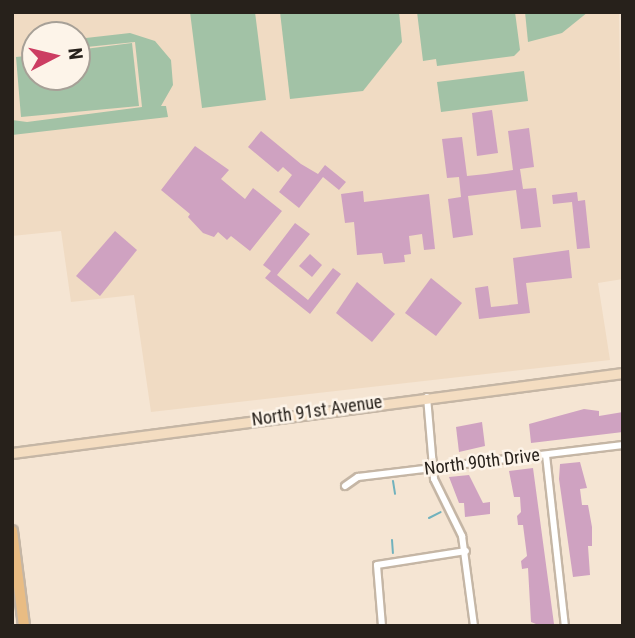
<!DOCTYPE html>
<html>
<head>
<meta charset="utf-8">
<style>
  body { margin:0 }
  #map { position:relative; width:635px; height:638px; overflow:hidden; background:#f5e5d3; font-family:"Roboto Condensed",sans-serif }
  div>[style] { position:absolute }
  .built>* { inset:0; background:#f0dbc3 }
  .green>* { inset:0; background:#a2c2a6 }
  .stream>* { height:2px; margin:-1px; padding:0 1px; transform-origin:1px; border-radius:1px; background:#71b2bd }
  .building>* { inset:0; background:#cfa2c1 }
  .roads { filter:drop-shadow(2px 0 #c5b6a5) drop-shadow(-2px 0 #c5b6a5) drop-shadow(0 2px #c5b6a5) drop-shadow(0 -2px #c5b6a5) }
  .street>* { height:6px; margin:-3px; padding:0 3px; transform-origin:3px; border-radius:3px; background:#fff }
  .secondary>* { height:9px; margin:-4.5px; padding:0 4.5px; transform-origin:4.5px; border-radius:4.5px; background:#f4ddc1 }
  .primary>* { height:10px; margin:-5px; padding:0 5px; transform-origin:5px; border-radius:5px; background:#e9bc83 }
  span { translate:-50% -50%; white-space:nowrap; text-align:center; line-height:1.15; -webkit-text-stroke:5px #fdf4e9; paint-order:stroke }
  .street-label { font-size:18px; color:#27211b }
  .frame { position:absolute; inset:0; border:14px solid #27211b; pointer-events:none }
  .north { position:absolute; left:21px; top:21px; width:70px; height:70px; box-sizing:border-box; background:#fdf4e9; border:2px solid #a7a097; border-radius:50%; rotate:83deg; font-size:19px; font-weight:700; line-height:28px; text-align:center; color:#27211b }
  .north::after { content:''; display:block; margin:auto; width:24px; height:32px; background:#cc3d62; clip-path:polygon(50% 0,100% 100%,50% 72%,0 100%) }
</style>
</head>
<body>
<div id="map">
  <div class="built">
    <div style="clip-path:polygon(evenodd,12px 12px,619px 12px,623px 279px,598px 283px,610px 360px,151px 412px,134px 295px,71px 302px,61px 231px,12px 236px,12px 12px,35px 35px,77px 35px,77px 77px,35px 77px,35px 35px)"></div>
  </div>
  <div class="green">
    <div style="clip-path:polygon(190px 12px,255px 12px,266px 100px,202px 108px)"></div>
    <div style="clip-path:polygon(280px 12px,399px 12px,402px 42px,363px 91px,290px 99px)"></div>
    <div style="clip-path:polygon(417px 12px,515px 12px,520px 50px,514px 56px,437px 66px,436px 59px,423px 61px)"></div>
    <div style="clip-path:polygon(525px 12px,588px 12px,562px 33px,528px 42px)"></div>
    <div style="clip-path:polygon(130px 33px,155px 41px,171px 60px,173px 85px,161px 106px,166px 106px,168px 117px,12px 135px,12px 120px,27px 122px,142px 107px,135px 42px,77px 48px,77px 39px)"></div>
    <div style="clip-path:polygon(132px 43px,139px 106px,21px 117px,16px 57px,35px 55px,35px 77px,77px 77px,77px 50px)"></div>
    <div style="clip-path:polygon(524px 71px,528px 101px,441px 112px,437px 82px)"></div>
  </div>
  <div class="stream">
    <div style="left:393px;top:481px;width:13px;rotate:81deg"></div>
    <div style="left:429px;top:518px;width:13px;rotate:-27deg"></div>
    <div style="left:392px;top:540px;width:13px;rotate:86deg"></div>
  </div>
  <div class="building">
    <div style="clip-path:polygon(492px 110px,498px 153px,477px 156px,472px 113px)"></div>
    <div style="clip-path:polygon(529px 128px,534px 167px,520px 169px,523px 189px,536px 188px,541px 227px,521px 229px,516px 190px,468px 196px,473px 235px,453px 238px,448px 199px,461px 197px,459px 177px,447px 178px,442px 139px,462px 137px,467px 176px,486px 174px,513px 170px,508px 131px)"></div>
    <div style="clip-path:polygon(261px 131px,301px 164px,318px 174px,325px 165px,346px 182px,339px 190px,323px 177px,299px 208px,279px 192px,292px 175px,283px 167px,278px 172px,248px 147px)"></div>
    <div style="clip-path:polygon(195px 146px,229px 170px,221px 179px,245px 199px,253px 188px,282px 211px,250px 251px,231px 236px,227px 240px,218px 232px,214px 237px,203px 233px,188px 217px,190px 214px,161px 190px)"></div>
    <div style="clip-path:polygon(363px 191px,364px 202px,429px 194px,435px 249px,424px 250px,422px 234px,409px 236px,411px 254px,404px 255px,405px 262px,384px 264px,382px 253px,357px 255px,354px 222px,345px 223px,341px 194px)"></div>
    <div style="clip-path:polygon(577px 192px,578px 201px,585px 200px,590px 248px,577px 249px,572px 202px,553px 204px,552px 195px)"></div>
    <div style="clip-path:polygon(295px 223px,310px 234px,277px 275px,308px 300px,333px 268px,341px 274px,310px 314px,265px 278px,271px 271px,263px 265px)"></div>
    <div style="clip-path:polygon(115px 231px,137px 250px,100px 296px,76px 276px)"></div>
    <div style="clip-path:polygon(569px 250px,572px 278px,526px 283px,530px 313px,479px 319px,475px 288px,488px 286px,491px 307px,518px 304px,513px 258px)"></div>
    <div style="clip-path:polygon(310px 254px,322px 265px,312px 277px,299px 266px)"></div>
    <div style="clip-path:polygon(431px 278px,462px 303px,436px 336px,405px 313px)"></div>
    <div style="clip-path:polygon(357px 282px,395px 314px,372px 342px,336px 313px)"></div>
    <div style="clip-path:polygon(584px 409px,599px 411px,599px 416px,623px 412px,623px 432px,531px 443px,529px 424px)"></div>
    <div style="clip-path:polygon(482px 422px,485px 446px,459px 452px,456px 427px)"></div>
    <div style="clip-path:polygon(580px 462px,587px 488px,580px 489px,582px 505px,588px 505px,592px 527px,592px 546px,588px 546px,590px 575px,573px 577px,559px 479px,560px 464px)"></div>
    <div style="clip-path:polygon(533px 468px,554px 624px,541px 626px,531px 622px,528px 568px,522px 569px,521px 561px,527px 556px,523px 525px,518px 525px,517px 516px,521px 512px,520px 497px,514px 497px,509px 471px)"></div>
    <div style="clip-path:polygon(469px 475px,483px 503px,490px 502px,490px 514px,465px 517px,464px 503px,459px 503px,449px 477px)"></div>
  </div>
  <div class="roads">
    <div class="street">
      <div style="left:427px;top:397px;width:82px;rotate:85.1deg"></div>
      <div style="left:434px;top:479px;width:64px;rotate:63.8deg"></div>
      <div style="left:462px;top:536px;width:91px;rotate:82.4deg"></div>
      <div style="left:546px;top:455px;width:172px;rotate:83.7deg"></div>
      <div style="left:345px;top:486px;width:16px;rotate:-35deg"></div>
      <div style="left:358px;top:477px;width:267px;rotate:-6.9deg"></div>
      <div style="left:382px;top:626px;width:61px;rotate:-94.7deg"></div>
      <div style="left:377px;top:565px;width:90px;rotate:-8.9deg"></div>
    </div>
    <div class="secondary">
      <div style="left:12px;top:453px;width:616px;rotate:-7.46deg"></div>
    </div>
    <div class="primary">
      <div style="left:12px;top:531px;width:96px;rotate:82.8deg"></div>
    </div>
  </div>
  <div class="street-label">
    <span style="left:317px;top:411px;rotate:-8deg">North 91st Avenue</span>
    <span style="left:482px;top:462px;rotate:-7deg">North 90th Drive</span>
  </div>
  <div class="frame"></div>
  <div class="north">N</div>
</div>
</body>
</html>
